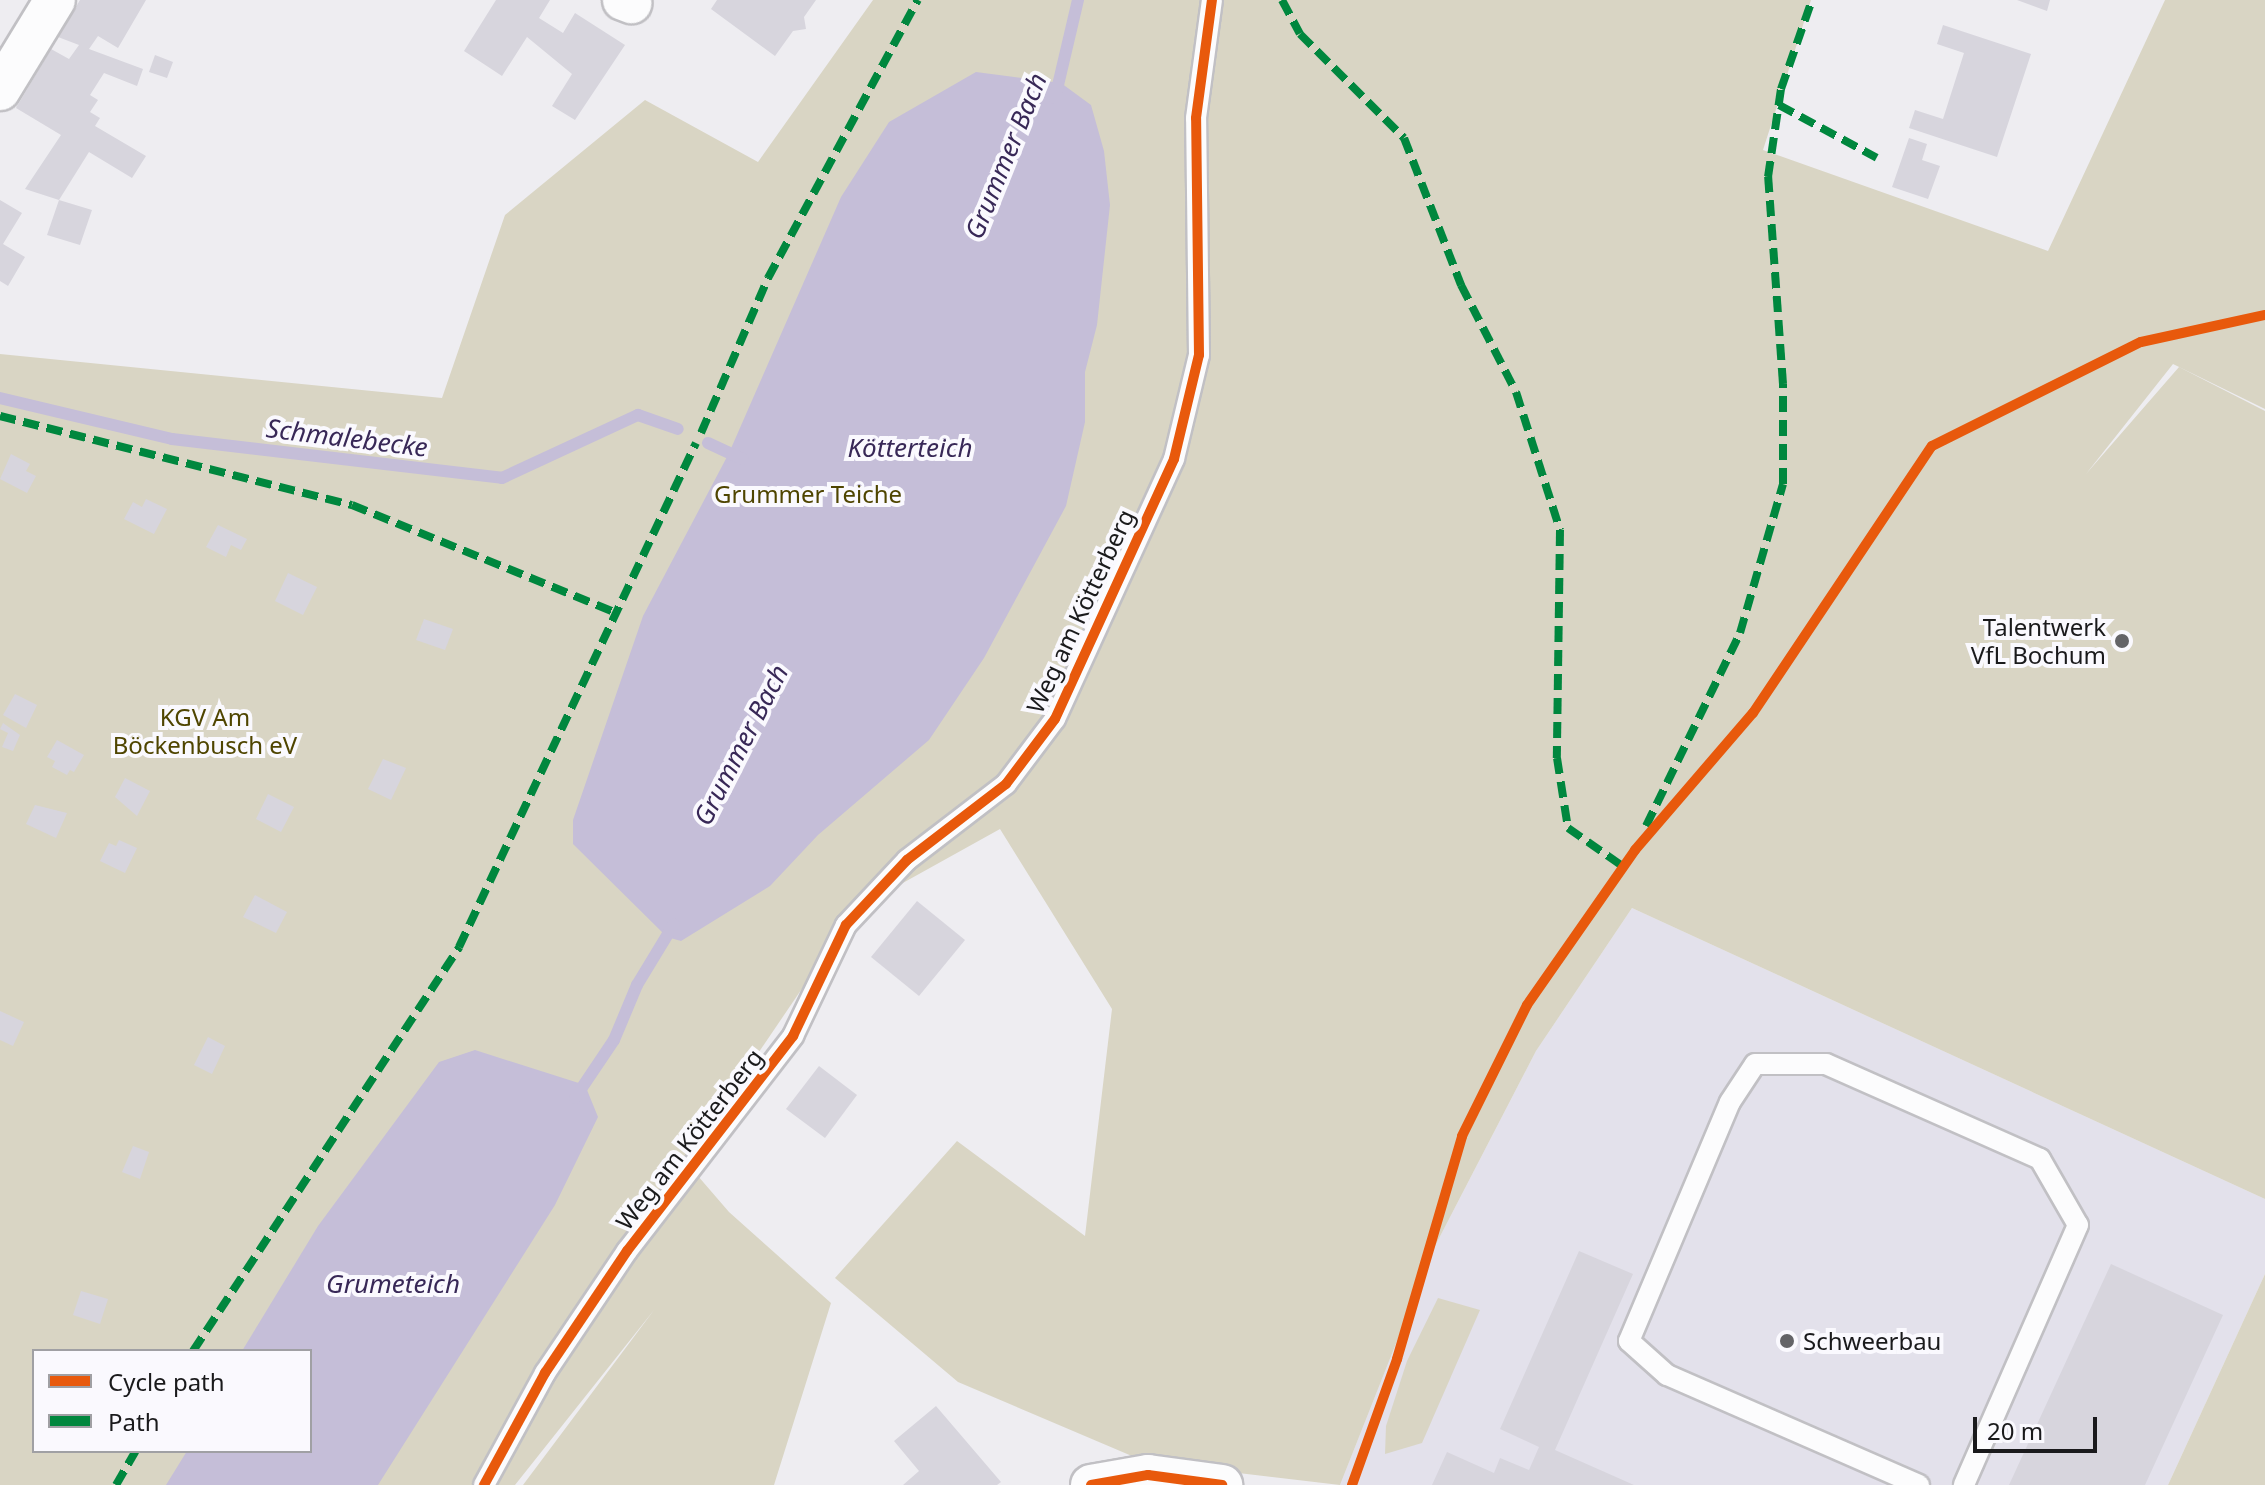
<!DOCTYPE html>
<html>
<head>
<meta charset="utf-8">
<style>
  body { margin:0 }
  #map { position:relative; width:2265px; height:1485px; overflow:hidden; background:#eeedf1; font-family:"Noto Sans",sans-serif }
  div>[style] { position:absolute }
  .built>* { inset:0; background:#e3e1eb }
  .green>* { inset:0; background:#d9d5c4 }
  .water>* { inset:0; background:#c5bed8 }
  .stream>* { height:12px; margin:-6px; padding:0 6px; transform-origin:6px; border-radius:6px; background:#c5bed8 }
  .building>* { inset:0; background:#d7d5dd }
  .roads { filter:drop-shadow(2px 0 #c1c0c4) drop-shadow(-2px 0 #c1c0c4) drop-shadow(0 2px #c1c0c4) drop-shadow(0 -2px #c1c0c4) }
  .lane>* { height:20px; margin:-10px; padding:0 10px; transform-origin:10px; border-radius:10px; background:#fcfcfd }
  .street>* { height:40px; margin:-20px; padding:0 20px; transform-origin:20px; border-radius:20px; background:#fcfcfd }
  .quiet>* { height:8px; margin-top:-4px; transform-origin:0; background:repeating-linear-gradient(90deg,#00873e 0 16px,transparent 0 24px) }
  .cycleway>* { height:10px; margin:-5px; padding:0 5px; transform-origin:5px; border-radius:5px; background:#e8590c }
  .dots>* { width:22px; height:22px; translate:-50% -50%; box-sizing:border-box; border:4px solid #faf9fe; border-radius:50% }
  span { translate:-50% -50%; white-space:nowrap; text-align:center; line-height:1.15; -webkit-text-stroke:8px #faf9fe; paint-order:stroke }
  .park-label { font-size:24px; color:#4f4500 }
  .street-label { font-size:24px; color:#1a1a1c }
  .poi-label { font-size:24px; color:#1a1a1c }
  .right { translate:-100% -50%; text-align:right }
  .left { translate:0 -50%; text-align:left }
  .water-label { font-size:26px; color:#382857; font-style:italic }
  .legend { position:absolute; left:32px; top:1349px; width:280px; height:104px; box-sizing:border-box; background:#faf9fe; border:2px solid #a0a0a4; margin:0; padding:10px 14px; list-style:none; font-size:24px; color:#1a1a1c }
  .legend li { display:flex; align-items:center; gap:16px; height:40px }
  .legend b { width:40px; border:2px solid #a0a0a4 }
  .scale { position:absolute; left:1973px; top:1417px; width:124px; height:36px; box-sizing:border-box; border:4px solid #1a1a1c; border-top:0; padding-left:10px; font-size:24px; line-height:28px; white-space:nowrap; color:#1a1a1c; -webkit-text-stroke:6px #faf9fe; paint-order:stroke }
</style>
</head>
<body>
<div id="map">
  <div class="built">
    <div style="clip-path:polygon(1632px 908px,2265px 1199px,2265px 1274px,2168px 1485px,1340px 1485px,1433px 1250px,1536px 1051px)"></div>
  </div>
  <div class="green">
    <div style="clip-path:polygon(evenodd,873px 0,1811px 0,1763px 150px,2048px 251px,2165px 0,2265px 0,2265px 409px,2173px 364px,2086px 474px,2179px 367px,2265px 411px,2265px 1199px,1632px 908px,1536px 1051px,1433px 1250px,1340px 1485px,1146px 1462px,958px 1382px,835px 1278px,957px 1141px,1085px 1236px,1112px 1009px,1000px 829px,856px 909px,685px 1161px,729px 1212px,831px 1303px,774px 1485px,523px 1485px,654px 1310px,515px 1485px,0 1485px,0 354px,442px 398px,505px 215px,645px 100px,758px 162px,873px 0,34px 1351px,310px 1351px,310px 1451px,34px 1451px,34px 1351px)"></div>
    <div style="clip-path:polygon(2265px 1274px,2265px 1485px,2168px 1485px)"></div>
    <div style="clip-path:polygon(1438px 1298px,1480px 1310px,1422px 1443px,1385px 1454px,1386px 1426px,1407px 1361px)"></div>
  </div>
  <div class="water">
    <div style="clip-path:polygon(976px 72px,1061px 83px,1091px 105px,1104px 151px,1110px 205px,1097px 325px,1085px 372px,1085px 422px,1066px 506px,984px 658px,929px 740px,818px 835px,770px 886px,681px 941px,667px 937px,573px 844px,573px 820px,643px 616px,729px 453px,841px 197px,889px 122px)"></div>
    <div style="clip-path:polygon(475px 1050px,585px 1085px,598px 1117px,555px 1205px,378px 1485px,166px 1485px,187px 1451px,310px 1451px,310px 1351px,242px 1351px,318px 1226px,439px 1062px)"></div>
  </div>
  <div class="stream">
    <div style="left:1055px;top:98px;width:101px;rotate:-76.8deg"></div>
    <div style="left:0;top:398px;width:177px;rotate:13.4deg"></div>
    <div style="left:172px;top:439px;width:332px;rotate:6.7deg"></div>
    <div style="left:502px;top:478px;width:150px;rotate:-24.9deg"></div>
    <div style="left:638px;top:415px;width:42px;rotate:19.3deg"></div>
    <div style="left:708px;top:443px;width:38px;rotate:25deg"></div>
    <div style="left:575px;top:1098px;width:70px;rotate:-56.1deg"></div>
    <div style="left:614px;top:1040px;width:60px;rotate:-67.3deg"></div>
    <div style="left:637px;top:985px;width:71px;rotate:-58.8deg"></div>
  </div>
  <div class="building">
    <div style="clip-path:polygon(80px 0,146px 0,118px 48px,98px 36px,89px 49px,143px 69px,137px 86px,104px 73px,90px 95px,98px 100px,90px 112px,100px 118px,95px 126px,146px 156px,132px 178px,89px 152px,59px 200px,92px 210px,80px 245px,47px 235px,59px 200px,25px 189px,61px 135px,16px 108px,51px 49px,69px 59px,79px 45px,58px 37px)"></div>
    <div style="clip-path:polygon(496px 0,550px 0,539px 18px,563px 33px,575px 13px,625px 45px,575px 120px,552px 106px,572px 74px,527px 37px,502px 76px,464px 51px)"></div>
    <div style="clip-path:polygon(717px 0,816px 0,804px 17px,806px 29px,793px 31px,775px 56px,711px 9px)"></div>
    <div style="clip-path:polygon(2017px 0,2050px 0,2047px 11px)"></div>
    <div style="clip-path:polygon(1943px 25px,2031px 54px,1997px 157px,1909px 128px,1915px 110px,1943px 119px,1964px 53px,1937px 44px)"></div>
    <div style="clip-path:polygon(155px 55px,173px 62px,167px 78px,149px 72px)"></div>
    <div style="clip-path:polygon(1909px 138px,1927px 144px,1922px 160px,1940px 166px,1928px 199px,1892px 187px)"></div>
    <div style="clip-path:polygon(0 200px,22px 213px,3px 244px,25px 257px,8px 286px,0 281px)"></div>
    <div style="clip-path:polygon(11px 454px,30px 464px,26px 471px,36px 476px,27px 493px,0 479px)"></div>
    <div style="clip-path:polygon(146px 499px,167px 509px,154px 534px,124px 519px,133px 502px,142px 507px)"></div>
    <div style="clip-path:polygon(218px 525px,247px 539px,241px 550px,231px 545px,226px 557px,206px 547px)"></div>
    <div style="clip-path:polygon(288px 573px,317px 587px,303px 615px,275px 601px)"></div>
    <div style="clip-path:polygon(424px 619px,453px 629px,445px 650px,416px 640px)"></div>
    <div style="clip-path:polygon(15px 694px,37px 705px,26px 728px,3px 715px)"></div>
    <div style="clip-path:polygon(3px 723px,20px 735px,13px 751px,2px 747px,8px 733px,0 729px)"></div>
    <div style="clip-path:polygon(57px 740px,84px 755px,74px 772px,70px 770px,67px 775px,52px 767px,55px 761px,47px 757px)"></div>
    <div style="clip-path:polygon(383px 759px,406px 768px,391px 800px,368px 789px)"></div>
    <div style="clip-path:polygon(125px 778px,150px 791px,137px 816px,115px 797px)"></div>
    <div style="clip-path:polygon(268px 794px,294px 807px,281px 832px,256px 819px)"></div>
    <div style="clip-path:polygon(35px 805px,67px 813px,56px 838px,26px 824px)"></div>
    <div style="clip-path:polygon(119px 840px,137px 848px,125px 873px,100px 861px,109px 843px,116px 846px)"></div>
    <div style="clip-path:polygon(255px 895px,287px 912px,276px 933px,243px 917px)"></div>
    <div style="clip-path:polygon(917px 901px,965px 940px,919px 996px,871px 957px)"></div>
    <div style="clip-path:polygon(0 1011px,24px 1022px,13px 1046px,0 1040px)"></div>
    <div style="clip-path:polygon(208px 1037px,225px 1046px,212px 1074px,194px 1065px)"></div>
    <div style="clip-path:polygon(819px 1066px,857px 1095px,825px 1138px,786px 1109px)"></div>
    <div style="clip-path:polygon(133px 1146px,149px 1152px,140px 1179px,122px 1172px)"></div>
    <div style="clip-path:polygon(1579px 1251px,1633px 1274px,1555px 1450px,1634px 1485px,1432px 1485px,1447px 1452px,1494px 1473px,1500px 1458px,1529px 1470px,1539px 1447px,1500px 1429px)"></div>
    <div style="clip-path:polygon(2111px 1264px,2223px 1315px,2145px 1485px,2009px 1485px)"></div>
    <div style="clip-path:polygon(81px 1291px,108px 1299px,100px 1324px,73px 1315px)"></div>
    <div style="clip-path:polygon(936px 1406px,1001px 1482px,997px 1485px,903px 1485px,919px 1471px,894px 1441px)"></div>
  </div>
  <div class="roads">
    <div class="lane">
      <div style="left:484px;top:1485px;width:128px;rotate:-61.4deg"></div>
      <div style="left:545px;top:1373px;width:147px;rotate:-56.1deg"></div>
      <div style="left:627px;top:1251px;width:272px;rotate:-52.3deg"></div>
      <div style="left:793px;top:1036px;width:123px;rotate:-64.5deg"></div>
      <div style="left:846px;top:925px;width:89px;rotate:-46.8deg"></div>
      <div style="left:907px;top:860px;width:125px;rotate:-37.5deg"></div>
      <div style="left:1006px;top:784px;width:81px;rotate:-53deg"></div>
      <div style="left:1055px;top:719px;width:286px;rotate:-65.4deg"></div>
      <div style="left:1174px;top:459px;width:107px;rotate:-76.5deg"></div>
      <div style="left:1199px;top:355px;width:237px;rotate:-90.7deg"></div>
      <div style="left:1196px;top:118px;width:119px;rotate:-82.3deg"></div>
      <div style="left:1919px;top:1485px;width:275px;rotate:-156.4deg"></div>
      <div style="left:1667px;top:1375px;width:51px;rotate:-138.2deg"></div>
      <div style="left:1629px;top:1341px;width:259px;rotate:-67.1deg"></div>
      <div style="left:1730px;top:1102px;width:45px;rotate:-56.7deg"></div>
      <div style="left:1755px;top:1064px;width:71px"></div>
      <div style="left:1826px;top:1064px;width:234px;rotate:23.9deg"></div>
      <div style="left:2040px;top:1159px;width:76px;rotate:60.1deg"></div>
      <div style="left:2078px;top:1225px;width:284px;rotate:113.7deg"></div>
    </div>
    <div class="street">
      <div style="left:623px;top:0;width:9px;rotate:21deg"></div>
      <div style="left:0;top:90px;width:105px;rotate:-58.6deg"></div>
      <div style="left:1091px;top:1485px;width:58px;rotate:-10deg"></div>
      <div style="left:1148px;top:1475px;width:75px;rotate:7.7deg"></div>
    </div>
  </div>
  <div class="quiet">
    <div style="left:1282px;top:0;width:38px;rotate:62deg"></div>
    <div style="left:1300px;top:34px;width:147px;rotate:45deg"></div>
    <div style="left:1404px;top:138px;width:158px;rotate:68.8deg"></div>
    <div style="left:1461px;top:285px;width:120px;rotate:62.8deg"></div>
    <div style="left:1516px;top:392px;width:145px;rotate:72.3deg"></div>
    <div style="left:1560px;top:530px;width:228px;rotate:90.8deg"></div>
    <div style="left:1557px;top:758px;width:71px;rotate:81.1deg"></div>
    <div style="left:1568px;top:828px;width:68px;rotate:34.9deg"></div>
    <div style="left:1779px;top:105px;width:111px;rotate:28.4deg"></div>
    <div style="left:0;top:416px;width:363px;rotate:14.2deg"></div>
    <div style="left:352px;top:505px;width:281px;rotate:22.2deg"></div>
    <div style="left:701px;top:433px;width:169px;rotate:-66.6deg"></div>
    <div style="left:768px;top:278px;width:316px;rotate:-61.7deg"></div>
    <div style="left:1646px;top:826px;width:215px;rotate:-64deg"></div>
    <div style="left:1740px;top:633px;width:155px;rotate:-73.9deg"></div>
    <div style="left:1783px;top:484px;width:100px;rotate:-90deg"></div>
    <div style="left:1783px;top:384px;width:208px;rotate:-94.1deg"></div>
    <div style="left:1768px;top:177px;width:89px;rotate:-81.6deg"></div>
    <div style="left:1781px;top:89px;width:94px;rotate:-70.8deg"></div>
    <div style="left:193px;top:1351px;width:484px;rotate:-56.6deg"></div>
    <div style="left:459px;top:947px;width:557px;rotate:-64.82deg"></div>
    <div style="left:116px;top:1485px;width:39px;rotate:-60deg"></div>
  </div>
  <div class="cycleway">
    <div style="left:484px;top:1485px;width:128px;rotate:-61.4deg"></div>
    <div style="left:545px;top:1373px;width:147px;rotate:-56.1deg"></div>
    <div style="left:627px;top:1251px;width:272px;rotate:-52.3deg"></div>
    <div style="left:793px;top:1036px;width:123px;rotate:-64.5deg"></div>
    <div style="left:846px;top:925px;width:89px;rotate:-46.8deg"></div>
    <div style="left:907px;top:860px;width:125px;rotate:-37.5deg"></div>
    <div style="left:1006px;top:784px;width:81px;rotate:-53deg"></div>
    <div style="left:1055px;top:719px;width:286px;rotate:-65.4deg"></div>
    <div style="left:1174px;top:459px;width:107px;rotate:-76.5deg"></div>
    <div style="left:1199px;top:355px;width:237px;rotate:-90.7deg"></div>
    <div style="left:1196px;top:118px;width:119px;rotate:-82.3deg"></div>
    <div style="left:1091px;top:1485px;width:58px;rotate:-10deg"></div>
    <div style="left:1148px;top:1475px;width:75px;rotate:7.7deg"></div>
    <div style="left:1352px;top:1485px;width:134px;rotate:-70.3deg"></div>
    <div style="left:1397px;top:1359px;width:232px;rotate:-73.7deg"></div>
    <div style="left:1462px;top:1136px;width:146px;rotate:-63.6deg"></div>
    <div style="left:1527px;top:1005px;width:189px;rotate:-55.1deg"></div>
    <div style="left:1635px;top:850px;width:181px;rotate:-49.3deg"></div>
    <div style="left:1753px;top:713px;width:321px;rotate:-56.2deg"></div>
    <div style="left:1932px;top:446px;width:233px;rotate:-26.5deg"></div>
    <div style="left:2141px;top:342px;width:127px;rotate:-12.3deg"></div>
  </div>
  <div class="dots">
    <div style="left:2122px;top:641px;background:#646467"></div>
    <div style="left:1787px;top:1341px;background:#646467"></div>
  </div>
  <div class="park-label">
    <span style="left:808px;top:494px">Grummer Teiche</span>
    <span style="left:205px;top:731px">KGV Am<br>Böckenbusch eV</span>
  </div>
  <div class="street-label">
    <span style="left:1080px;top:611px;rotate:-65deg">Weg am Kötterberg</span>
    <span style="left:689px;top:1139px;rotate:-52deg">Weg am Kötterberg</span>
  </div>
  <div class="poi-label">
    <span class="right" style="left:2106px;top:641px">Talentwerk<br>VfL Bochum</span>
    <span class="left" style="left:1803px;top:1341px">Schweerbau</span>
  </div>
  <div class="water-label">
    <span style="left:1006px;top:156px;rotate:-68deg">Grummer Bach</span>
    <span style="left:347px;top:438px;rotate:7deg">Schmalebecke</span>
    <span style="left:910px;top:448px">Kötterteich</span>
    <span style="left:741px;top:745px;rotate:-63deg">Grummer Bach</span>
    <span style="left:393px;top:1284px">Grumeteich</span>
  </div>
  <ul class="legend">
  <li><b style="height:10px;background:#e8590c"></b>Cycle path</li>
  <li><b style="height:10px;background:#00873e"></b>Path</li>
  </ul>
  <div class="scale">20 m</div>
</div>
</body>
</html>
